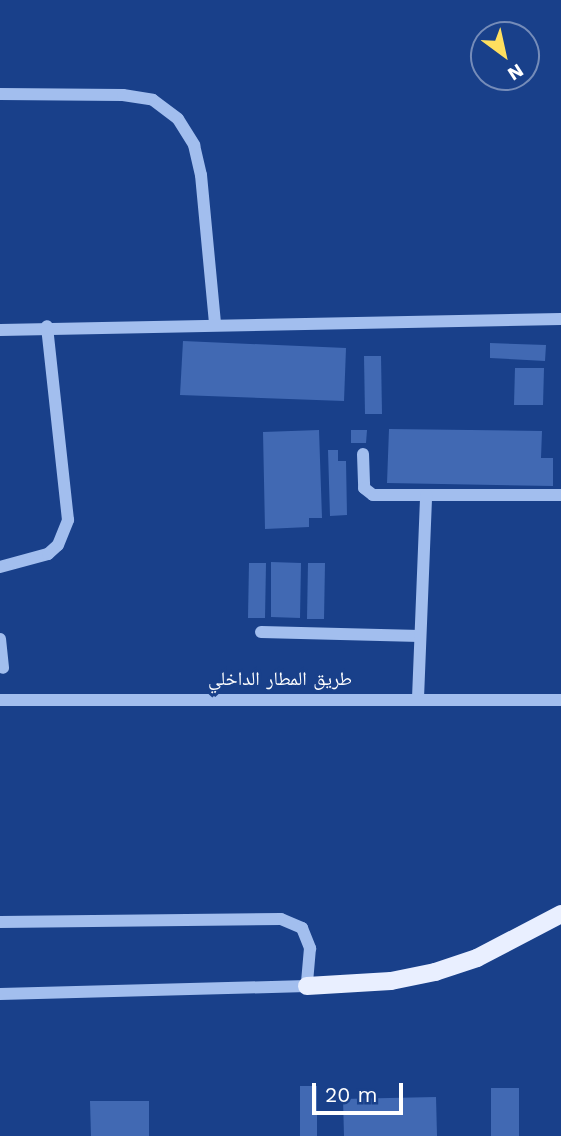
<!DOCTYPE html>
<html>
<head>
<meta charset="utf-8">
<style>
  body { margin:0 }
  #map { position:relative; width:561px; height:1136px; overflow:hidden; background:#19408a; font-family:"Work Sans","Noto Naskh Arabic",sans-serif }
  div>[style] { position:absolute }
  .building>* { inset:0; background:#4169b3 }
  .minor>* { height:12px; margin:-6px; padding:0 6px; transform-origin:6px; border-radius:6px; background:#a2beee }
  .major>* { height:18px; margin:-9px; padding:0 9px; transform-origin:9px; border-radius:9px; background:#e9efff }
  span { translate:-50% -50%; white-space:nowrap; text-align:center; line-height:1.15; -webkit-text-stroke:6px #19408a; paint-order:stroke }
  .street-label { font-size:19px; color:#fff }
  .north { position:absolute; left:470px; top:21px; width:70px; height:70px; box-sizing:border-box; background:#19408a; border:2px solid #758cb9; border-radius:50%; rotate:147deg; font-size:19px; font-weight:700; line-height:28px; text-align:center; color:#fff }
  .north::after { content:''; display:block; margin:auto; width:24px; height:32px; background:#ffdf5f; clip-path:polygon(50% 0,100% 100%,50% 72%,0 100%) }
  .scale { position:absolute; left:312px; top:1083px; width:91px; height:32px; box-sizing:border-box; border:4px solid #fff; border-top:0; padding-left:9px; font-size:21px; line-height:24px; white-space:nowrap; color:#fff; -webkit-text-stroke:5px #19408a; paint-order:stroke }
</style>
</head>
<body>
<div id="map">
  <div class="building">
    <div style="clip-path:polygon(183px 341px,346px 348px,344px 401px,180px 395px)"></div>
    <div style="clip-path:polygon(490px 343px,546px 345px,545px 361px,490px 358px)"></div>
    <div style="clip-path:polygon(364px 356px,381px 356px,382px 414px,365px 414px)"></div>
    <div style="clip-path:polygon(515px 368px,544px 368px,543px 405px,514px 405px)"></div>
    <div style="clip-path:polygon(389px 429px,542px 431px,541px 458px,553px 458px,553px 486px,387px 483px)"></div>
    <div style="clip-path:polygon(319px 430px,322px 518px,309px 518px,309px 527px,265px 529px,263px 432px)"></div>
    <div style="clip-path:polygon(351px 430px,367px 430px,366px 443px,351px 443px)"></div>
    <div style="clip-path:polygon(328px 450px,338px 450px,338px 461px,346px 461px,347px 515px,330px 516px)"></div>
    <div style="clip-path:polygon(271px 562px,301px 563px,300px 618px,271px 617px)"></div>
    <div style="clip-path:polygon(249px 563px,266px 563px,265px 618px,248px 618px)"></div>
    <div style="clip-path:polygon(308px 563px,325px 563px,324px 619px,307px 619px)"></div>
    <div style="clip-path:polygon(300px 1086px,317px 1086px,317px 1136px,300px 1136px)"></div>
    <div style="clip-path:polygon(491px 1088px,519px 1088px,519px 1136px,491px 1136px)"></div>
    <div style="clip-path:polygon(436px 1097px,437px 1136px,344px 1136px,343px 1099px)"></div>
    <div style="clip-path:polygon(90px 1101px,149px 1101px,149px 1136px,91px 1136px)"></div>
  </div>
  <div class="minor">
    <div style="left:0;top:94px;width:123px;rotate:0.5deg"></div>
    <div style="left:123px;top:95px;width:30px;rotate:9deg"></div>
    <div style="left:153px;top:100px;width:31px;rotate:37deg"></div>
    <div style="left:178px;top:119px;width:31px;rotate:58deg"></div>
    <div style="left:194px;top:145px;width:31px;rotate:77deg"></div>
    <div style="left:201px;top:175px;width:150px;rotate:84.6deg"></div>
    <div style="left:0;top:330px;width:561px;rotate:-1.12deg"></div>
    <div style="left:363px;top:454px;width:34px;rotate:88deg"></div>
    <div style="left:364px;top:488px;width:11px;rotate:38deg"></div>
    <div style="left:373px;top:495px;width:188px"></div>
    <div style="left:0;top:567px;width:50px;rotate:-15.2deg"></div>
    <div style="left:48px;top:554px;width:13px;rotate:-42deg"></div>
    <div style="left:58px;top:545px;width:27px;rotate:-68deg"></div>
    <div style="left:68px;top:520px;width:195px;rotate:-96.2deg"></div>
    <div style="left:261px;top:632px;width:159px;rotate:1.4deg"></div>
    <div style="left:0;top:639px;width:29px;rotate:84deg"></div>
    <div style="left:418px;top:698px;width:203px;rotate:-87.7deg"></div>
    <div style="left:0;top:700px;width:561px"></div>
    <div style="left:0;top:922px;width:281px;rotate:-0.6deg"></div>
    <div style="left:281px;top:919px;width:23px;rotate:23deg"></div>
    <div style="left:302px;top:928px;width:22px;rotate:68deg"></div>
    <div style="left:310px;top:948px;width:38px;rotate:95deg"></div>
    <div style="left:307px;top:986px;width:307px;rotate:178.5deg"></div>
  </div>
  <div class="major">
    <div style="left:307px;top:986px;width:84px;rotate:-3.4deg"></div>
    <div style="left:391px;top:981px;width:45px;rotate:-11.6deg"></div>
    <div style="left:435px;top:972px;width:44px;rotate:-18.4deg"></div>
    <div style="left:477px;top:958px;width:95px;rotate:-27.6deg"></div>
  </div>
  <div class="street-label">
    <span style="left:280px;top:679px">طريق المطار الداخلي</span>
  </div>
  <div class="north">N</div>
  <div class="scale">20 m</div>
</div>
</body>
</html>
